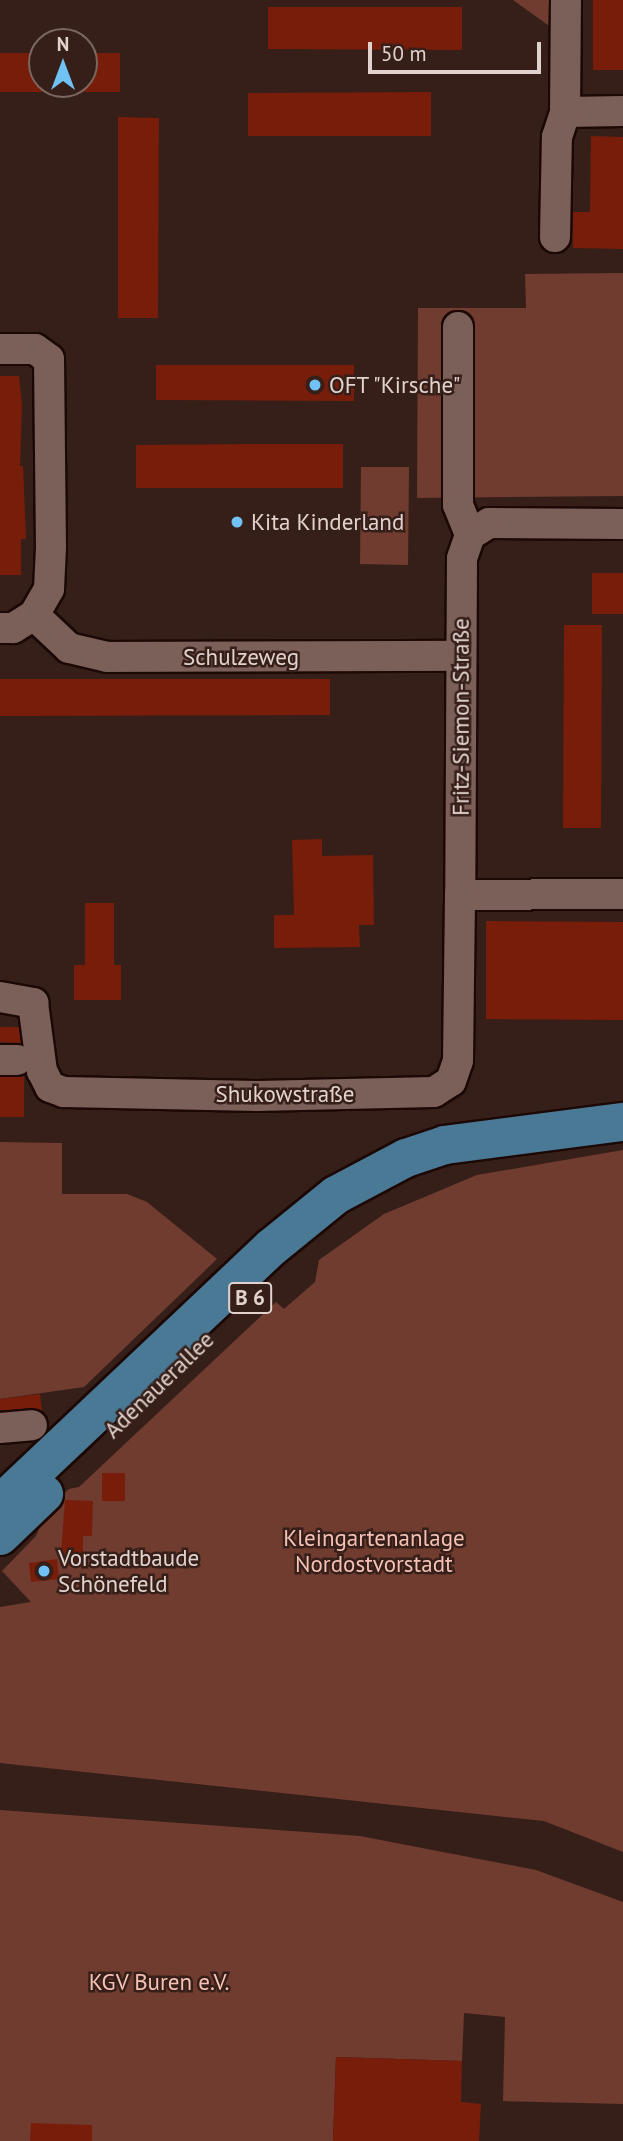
<!DOCTYPE html>
<html>
<head>
<meta charset="utf-8">
<style>
  body { margin:0 }
  #map { position:relative; width:623px; height:2141px; overflow:hidden; background:#361f19; font-family:"PT Sans",sans-serif }
  div>[style] { position:absolute }
  .green>* { inset:0; background:#703c30 }
  .building>* { inset:0; background:#781d0a }
  .roads { filter:drop-shadow(2px 0 #1c0805) drop-shadow(-2px 0 #1c0805) drop-shadow(0 2px #1c0805) drop-shadow(0 -2px #1c0805) }
  .minor>* { height:30px; margin:-15px; padding:0 15px; transform-origin:15px; border-radius:15px; background:#7b5f59 }
  .major>* { height:38px; margin:-19px; padding:0 19px; transform-origin:19px; border-radius:19px; background:#4a7996 }
  .dots>* { width:19px; height:19px; translate:-50% -50%; box-sizing:border-box; border:4px solid #361f19; border-radius:50% }
  span { translate:-50% -50%; white-space:nowrap; text-align:center; line-height:1.15; -webkit-text-stroke:5px #361f19; paint-order:stroke }
  .shield-label span { padding:2px 5px; background:#361f19; border:2px solid; border-radius:5px; -webkit-text-stroke-width:0 }
  .shield-label { font-size:21px; color:#e2d2ce; font-weight:700 }
  .poi-label { font-size:23px; color:#e2d2ce }
  .left { translate:0 -50%; text-align:left }
  .street-label { font-size:23px; color:#e2d2ce }
  .park-label { font-size:23px; color:#f6c1b5 }
  .north { position:absolute; left:28px; top:28px; width:70px; height:70px; box-sizing:border-box; background:#361f19; border:2px solid #7b6761; border-radius:50%; rotate:0deg; font-size:19px; font-weight:700; line-height:28px; text-align:center; color:#e2d2ce }
  .north::after { content:''; display:block; margin:auto; width:24px; height:32px; background:#70c2f4; clip-path:polygon(50% 0,100% 100%,50% 72%,0 100%) }
  .scale { position:absolute; left:368px; top:42px; width:173px; height:32px; box-sizing:border-box; border:4px solid #e2d2ce; border-top:0; padding-left:9px; font-size:21px; line-height:24px; white-space:nowrap; color:#e2d2ce; -webkit-text-stroke:5px #361f19; paint-order:stroke }
</style>
</head>
<body>
<div id="map">
  <div class="green">
    <div style="clip-path:polygon(513px 0,560px 0,552px 28px)"></div>
    <div style="clip-path:polygon(623px 273px,623px 496px,417px 498px,418px 308px,526px 308px,525px 274px)"></div>
    <div style="clip-path:polygon(361px 467px,409px 467px,408px 565px,360px 564px)"></div>
    <div style="clip-path:polygon(0 1142px,62px 1143px,62px 1194px,127px 1194px,147px 1202px,217px 1259px,84px 1387px,0 1399px)"></div>
    <div style="clip-path:polygon(623px 1150px,623px 1852px,544px 1821px,0 1763px,0 1607px,31px 1602px,2px 1571px,36px 1536px,48px 1508px,69px 1489px,79px 1487px,276px 1302px,284px 1309px,315px 1282px,319px 1260px,384px 1214px,477px 1175px)"></div>
    <div style="clip-path:polygon(0 1810px,360px 1836px,536px 1870px,623px 1902px,623px 2104px,503px 2101px,505px 2017px,464px 2013px,462px 2061px,336px 2057px,333px 2141px,0 2141px)"></div>
  </div>
  <div class="building">
    <div style="clip-path:polygon(593px 0,623px 0,623px 70px,593px 70px)"></div>
    <div style="clip-path:polygon(268px 7px,462px 7px,462px 50px,268px 49px)"></div>
    <div style="clip-path:polygon(0 53px,42px 53px,42px 92px,0 92px)"></div>
    <div style="clip-path:polygon(84px 53px,120px 53px,120px 92px,84px 92px)"></div>
    <div style="clip-path:polygon(431px 92px,431px 136px,248px 136px,248px 93px)"></div>
    <div style="clip-path:polygon(118px 117px,159px 118px,158px 318px,118px 318px)"></div>
    <div style="clip-path:polygon(591px 136px,623px 137px,623px 249px,573px 248px,573px 212px,590px 212px)"></div>
    <div style="clip-path:polygon(156px 365px,354px 365px,354px 401px,156px 400px)"></div>
    <div style="clip-path:polygon(0 376px,19px 376px,22px 405px,20px 466px,23px 466px,26px 539px,21px 539px,21px 575px,0 575px)"></div>
    <div style="clip-path:polygon(270px 444px,343px 444px,343px 488px,136px 488px,136px 445px)"></div>
    <div style="clip-path:polygon(592px 573px,623px 573px,623px 614px,592px 614px)"></div>
    <div style="clip-path:polygon(564px 625px,602px 625px,601px 828px,563px 828px)"></div>
    <div style="clip-path:polygon(0 679px,330px 679px,330px 715px,0 716px)"></div>
    <div style="clip-path:polygon(322px 839px,322px 856px,373px 855px,374px 925px,359px 925px,360px 947px,274px 948px,274px 915px,294px 915px,292px 840px)"></div>
    <div style="clip-path:polygon(85px 903px,114px 903px,114px 965px,121px 965px,121px 1000px,74px 1000px,74px 965px,85px 965px)"></div>
    <div style="clip-path:polygon(486px 921px,623px 922px,623px 1020px,486px 1019px)"></div>
    <div style="clip-path:polygon(0 1027px,19px 1027px,21px 1043px,0 1042px)"></div>
    <div style="clip-path:polygon(24px 1076px,24px 1117px,0 1117px,0 1077px)"></div>
    <div style="clip-path:polygon(40px 1394px,42px 1411px,0 1410px,0 1399px)"></div>
    <div style="clip-path:polygon(102px 1473px,125px 1473px,125px 1501px,102px 1501px)"></div>
    <div style="clip-path:polygon(65px 1500px,93px 1501px,92px 1536px,83px 1536px,83px 1566px,60px 1566px)"></div>
    <div style="clip-path:polygon(57px 1559px,59px 1579px,31px 1582px,29px 1563px)"></div>
    <div style="clip-path:polygon(336px 2057px,462px 2061px,461px 2102px,481px 2104px,479px 2141px,333px 2141px)"></div>
    <div style="clip-path:polygon(31px 2123px,92px 2125px,92px 2141px,30px 2141px)"></div>
  </div>
  <div class="roads">
    <div class="minor">
      <div style="left:565px;top:112px;width:58px;rotate:-1deg"></div>
      <div style="left:555px;top:237px;width:100px;rotate:-88.9deg"></div>
      <div style="left:557px;top:137px;width:26px;rotate:-72deg"></div>
      <div style="left:565px;top:112px;width:112px;rotate:-89.5deg"></div>
      <div style="left:458px;top:327px;width:178px;rotate:90deg"></div>
      <div style="left:458px;top:505px;width:32px;rotate:68deg"></div>
      <div style="left:0;top:349px;width:35px"></div>
      <div style="left:35px;top:349px;width:17px;rotate:36deg"></div>
      <div style="left:49px;top:359px;width:188px;rotate:89.4deg"></div>
      <div style="left:51px;top:547px;width:42px;rotate:92.7deg"></div>
      <div style="left:49px;top:589px;width:30px;rotate:120deg"></div>
      <div style="left:34px;top:615px;width:25px;rotate:148deg"></div>
      <div style="left:13px;top:628px;width:13px;rotate:180deg"></div>
      <div style="left:623px;top:524px;width:134px;rotate:-179.6deg"></div>
      <div style="left:489px;top:523px;width:22px;rotate:148deg"></div>
      <div style="left:470px;top:535px;width:24px;rotate:109deg"></div>
      <div style="left:462px;top:558px;width:337px;rotate:90.3deg"></div>
      <div style="left:460px;top:895px;width:163px;rotate:-0.4deg"></div>
      <div style="left:34px;top:615px;width:48px;rotate:43.3deg"></div>
      <div style="left:69px;top:648px;width:39px;rotate:13deg"></div>
      <div style="left:107px;top:657px;width:354px;rotate:-0.2deg"></div>
      <div style="left:0;top:997px;width:34px;rotate:10deg"></div>
      <div style="left:33px;top:1003px;width:69px;rotate:82.5deg"></div>
      <div style="left:42px;top:1071px;width:18px;rotate:63deg"></div>
      <div style="left:50px;top:1087px;width:15px;rotate:20deg"></div>
      <div style="left:64px;top:1092px;width:193px;rotate:1.2deg"></div>
      <div style="left:257px;top:1096px;width:177px;rotate:-1.3deg"></div>
      <div style="left:434px;top:1092px;width:20px;rotate:-33deg"></div>
      <div style="left:451px;top:1081px;width:21px;rotate:-71deg"></div>
      <div style="left:458px;top:1061px;width:166px;rotate:-89.3deg"></div>
      <div style="left:0;top:1060px;width:17px"></div>
      <div style="left:0;top:1428px;width:32px;rotate:-5deg"></div>
    </div>
    <div class="major">
      <div style="left:0;top:1504px;width:374px;rotate:-43.4deg"></div>
      <div style="left:272px;top:1247px;width:82px;rotate:-39.1deg"></div>
      <div style="left:336px;top:1195px;width:79px;rotate:-27.9deg"></div>
      <div style="left:406px;top:1158px;width:41px;rotate:-18.4deg"></div>
      <div style="left:445px;top:1145px;width:179px;rotate:-7.4deg"></div>
      <div style="left:0;top:1536px;width:61px;rotate:-43.7deg"></div>
    </div>
  </div>
  <div class="dots">
    <div style="left:315px;top:385px;background:#70c2f4"></div>
    <div style="left:237px;top:522px;background:#70c2f4"></div>
    <div style="left:44px;top:1571px;background:#70c2f4"></div>
  </div>
  <div class="shield-label">
    <span style="left:250px;top:1298px">B 6</span>
  </div>
  <div class="poi-label">
    <span class="left" style="left:329px;top:385px">OFT "Kirsche"</span>
    <span class="left" style="left:251px;top:522px">Kita Kinderland</span>
    <span class="left" style="left:58px;top:1571px">Vorstadtbaude<br>Schönefeld</span>
  </div>
  <div class="street-label">
    <span style="left:241px;top:657px">Schulzeweg</span>
    <span style="left:461px;top:717px;rotate:-90deg">Fritz-Siemon-Straße</span>
    <span style="left:285px;top:1094px">Shukowstraße</span>
    <span style="left:159px;top:1385px;rotate:-44deg">Adenauerallee</span>
  </div>
  <div class="park-label">
    <span style="left:374px;top:1551px">Kleingartenanlage<br>Nordostvorstadt</span>
    <span style="left:159px;top:1982px">KGV Buren e.V.</span>
  </div>
  <div class="north">N</div>
  <div class="scale">50 m</div>
</div>
</body>
</html>
